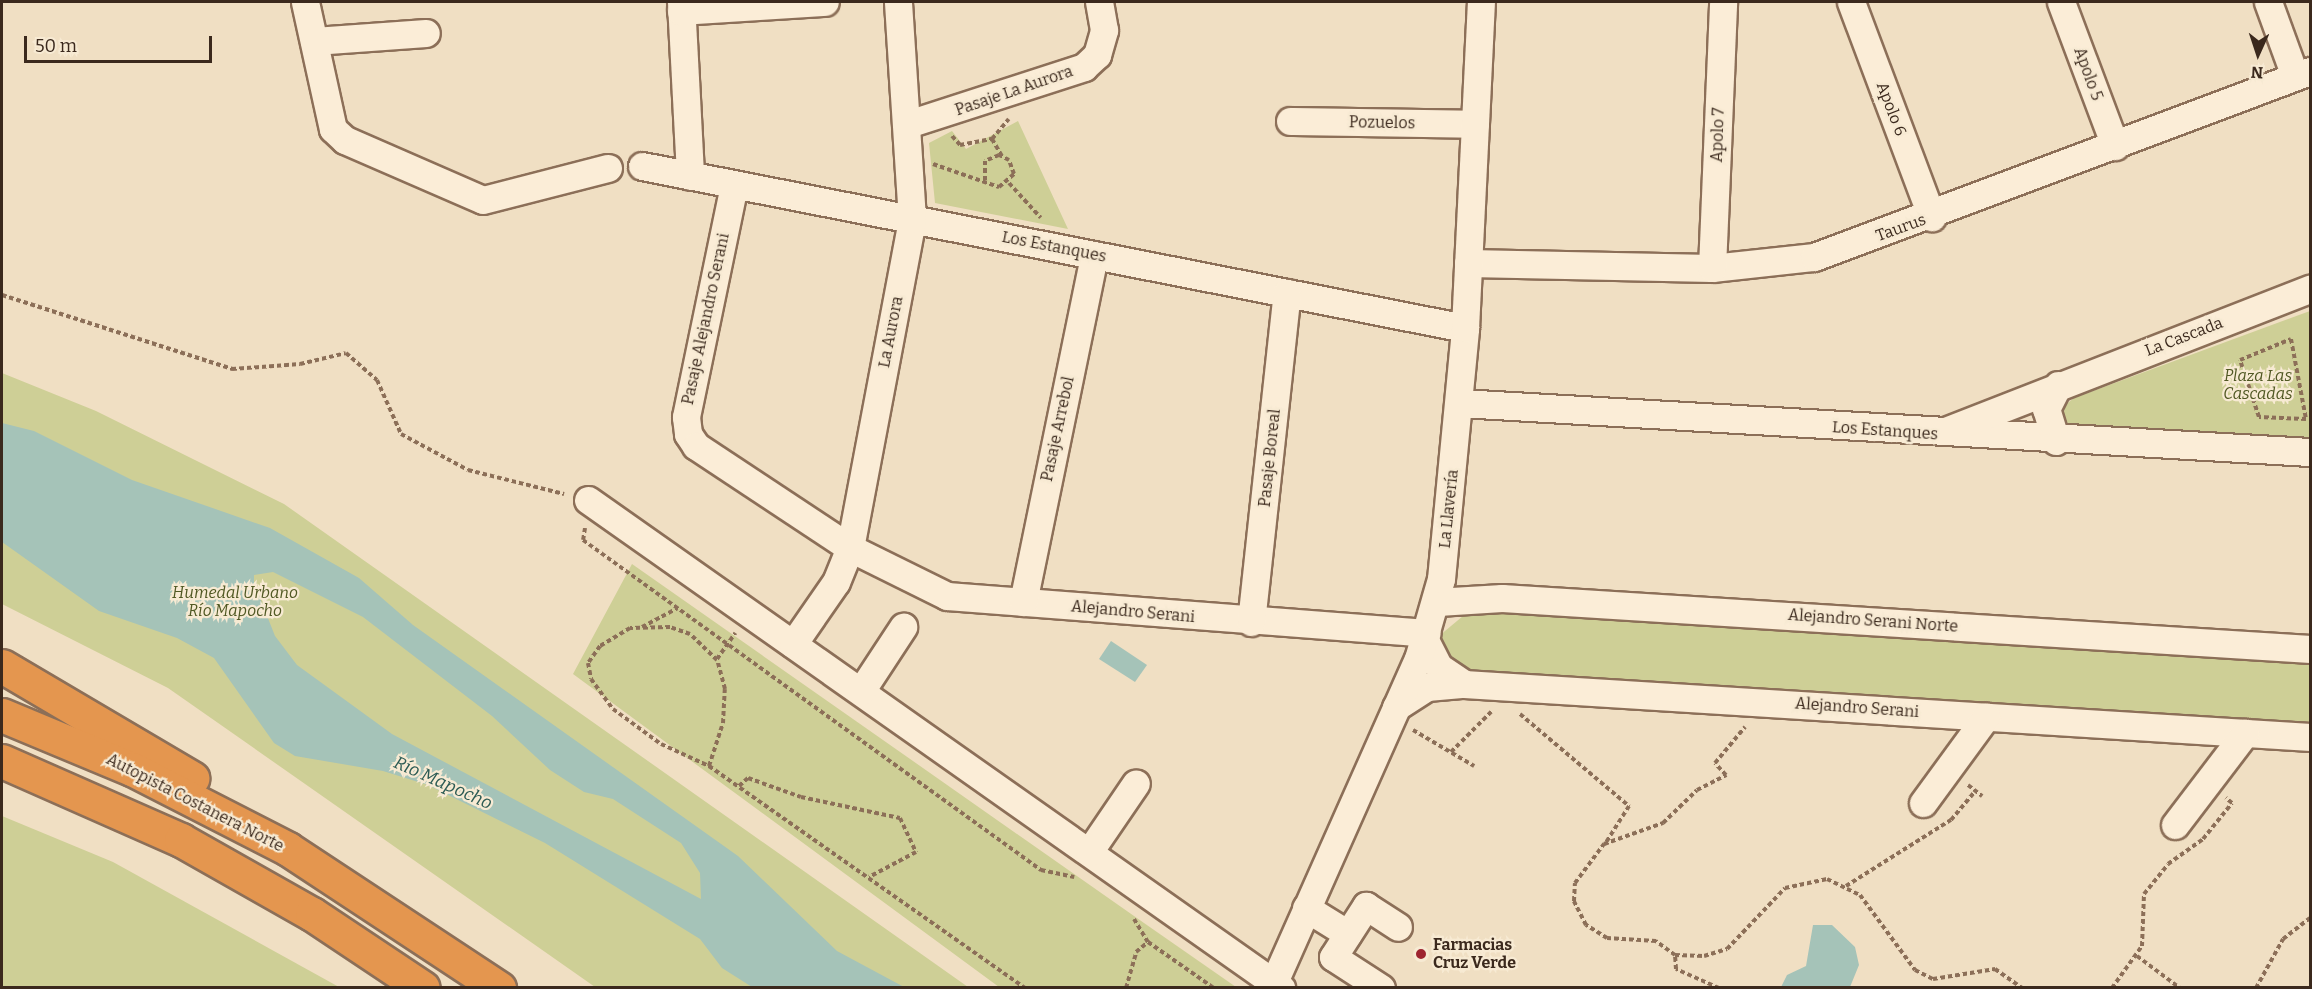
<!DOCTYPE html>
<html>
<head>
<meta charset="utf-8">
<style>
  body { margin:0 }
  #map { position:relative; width:2312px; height:989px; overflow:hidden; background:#f0dfc3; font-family:Bitter,serif }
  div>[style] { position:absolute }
  .green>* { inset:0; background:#cecf96 }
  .water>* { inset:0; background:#a5c3b8 }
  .path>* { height:4px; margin-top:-2px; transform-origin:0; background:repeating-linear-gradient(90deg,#8c6f58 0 4.5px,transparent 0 7.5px) }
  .roads { filter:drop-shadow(2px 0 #8c6f58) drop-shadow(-2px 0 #8c6f58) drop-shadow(0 2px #8c6f58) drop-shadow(0 -2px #8c6f58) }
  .minor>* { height:27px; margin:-13.5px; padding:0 13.5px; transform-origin:13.5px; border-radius:13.5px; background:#fbedd7 }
  .highway>* { height:33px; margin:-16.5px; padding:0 16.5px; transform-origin:16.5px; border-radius:16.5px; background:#e4964f }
  .dots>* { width:16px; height:16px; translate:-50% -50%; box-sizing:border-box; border:3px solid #f7ead3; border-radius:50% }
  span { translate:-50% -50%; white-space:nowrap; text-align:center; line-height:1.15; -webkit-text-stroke:4.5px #f7ead3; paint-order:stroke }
  .street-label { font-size:16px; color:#3b291d }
  .park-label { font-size:16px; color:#505823; font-style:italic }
  .poi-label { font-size:16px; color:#3b291d; font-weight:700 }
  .left { translate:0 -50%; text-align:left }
  .water-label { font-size:18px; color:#2c5b54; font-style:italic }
  .frame { position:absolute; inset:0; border:3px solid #3b291d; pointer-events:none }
  .north { position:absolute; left:2228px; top:24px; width:60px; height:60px; -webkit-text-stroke:4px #f7ead3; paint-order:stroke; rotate:183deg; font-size:16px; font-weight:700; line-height:24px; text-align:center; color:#3b291d }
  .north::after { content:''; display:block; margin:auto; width:21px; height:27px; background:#3b291d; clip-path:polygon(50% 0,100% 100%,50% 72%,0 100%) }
  .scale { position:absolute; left:24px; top:36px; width:188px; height:27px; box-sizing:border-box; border:3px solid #3b291d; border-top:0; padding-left:8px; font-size:18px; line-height:21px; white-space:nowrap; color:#3b291d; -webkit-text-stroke:4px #f7ead3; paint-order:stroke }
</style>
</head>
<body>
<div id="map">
  <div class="green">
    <div style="clip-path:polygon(1018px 121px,1068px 229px,935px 203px,929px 143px,952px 131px,966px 149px)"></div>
    <div style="clip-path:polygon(2310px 311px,2310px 440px,2076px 430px,2063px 419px,2065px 405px,2074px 398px)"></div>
    <div style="clip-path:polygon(2px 373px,96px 411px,284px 504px,968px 987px,595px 987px,168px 688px,2px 604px)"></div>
    <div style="clip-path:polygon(632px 564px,1144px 923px,1236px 987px,999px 987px,573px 674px)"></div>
    <div style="clip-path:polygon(1546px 609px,2310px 653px,2310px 731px,1453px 672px,1436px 656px,1439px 636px,1463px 616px)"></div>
    <div style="clip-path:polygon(2px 816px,113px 862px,339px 987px,2px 987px)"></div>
  </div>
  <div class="water">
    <div style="clip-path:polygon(evenodd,2px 423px,34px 431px,132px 480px,270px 528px,359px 578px,413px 625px,738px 856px,837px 951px,904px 987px,752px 987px,722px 968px,700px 939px,545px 843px,428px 785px,383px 771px,295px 756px,274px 743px,214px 658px,177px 638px,99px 611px,2px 542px,2px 423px,273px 572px,363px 617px,492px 716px,550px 770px,584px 792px,613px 799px,681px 843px,700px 873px,701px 899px,392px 734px,297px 665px,275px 636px,254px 583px,254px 575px,273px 572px)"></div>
    <div style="clip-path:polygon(1111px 641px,1147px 665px,1135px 682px,1099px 659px)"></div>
    <div style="clip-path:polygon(1813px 925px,1832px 925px,1855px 947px,1859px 965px,1850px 987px,1781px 987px,1787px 975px,1806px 966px)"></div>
  </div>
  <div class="path">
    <div style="left:952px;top:136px;width:12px;rotate:48deg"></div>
    <div style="left:960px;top:145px;width:33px;rotate:-11deg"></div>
    <div style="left:992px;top:139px;width:26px;rotate:-50deg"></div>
    <div style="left:992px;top:139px;width:20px;rotate:60deg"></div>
    <div style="left:933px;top:164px;width:70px;rotate:19.2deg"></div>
    <div style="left:999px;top:187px;width:20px;rotate:-41deg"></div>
    <div style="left:1014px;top:174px;width:15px;rotate:-110deg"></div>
    <div style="left:1009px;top:160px;width:11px;rotate:-153deg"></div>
    <div style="left:999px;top:155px;width:15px;rotate:157deg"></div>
    <div style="left:985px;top:161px;width:20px;rotate:90deg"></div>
    <div style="left:1009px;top:183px;width:47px;rotate:47.6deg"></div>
    <div style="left:2px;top:295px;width:242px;rotate:17.8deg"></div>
    <div style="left:232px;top:369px;width:68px;rotate:-4.2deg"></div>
    <div style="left:300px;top:364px;width:47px;rotate:-13.4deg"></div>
    <div style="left:346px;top:353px;width:41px;rotate:41.1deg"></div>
    <div style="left:377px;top:380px;width:59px;rotate:66deg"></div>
    <div style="left:401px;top:434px;width:76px;rotate:28.2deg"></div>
    <div style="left:468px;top:470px;width:99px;rotate:14deg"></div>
    <div style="left:2291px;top:339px;width:81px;rotate:79.4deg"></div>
    <div style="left:2306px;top:419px;width:47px;rotate:-177.6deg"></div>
    <div style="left:2259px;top:417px;width:60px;rotate:-108.4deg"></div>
    <div style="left:2240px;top:360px;width:55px;rotate:-22.4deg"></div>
    <div style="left:585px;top:528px;width:12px;rotate:99deg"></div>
    <div style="left:583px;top:540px;width:565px;rotate:35.77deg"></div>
    <div style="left:1041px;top:870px;width:34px;rotate:12deg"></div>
    <div style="left:642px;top:627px;width:40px;rotate:-28deg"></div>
    <div style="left:717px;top:659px;width:32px;rotate:-55deg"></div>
    <div style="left:1520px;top:714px;width:143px;rotate:40.2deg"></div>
    <div style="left:1629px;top:806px;width:45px;rotate:122.3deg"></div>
    <div style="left:1413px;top:730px;width:71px;rotate:30.5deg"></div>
    <div style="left:1451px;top:752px;width:57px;rotate:-45deg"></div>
    <div style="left:709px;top:766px;width:45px;rotate:-72deg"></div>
    <div style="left:723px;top:723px;width:34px;rotate:-87deg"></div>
    <div style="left:725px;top:689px;width:30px;rotate:-105deg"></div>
    <div style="left:717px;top:660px;width:37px;rotate:-136deg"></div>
    <div style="left:690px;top:634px;width:21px;rotate:-161deg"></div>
    <div style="left:670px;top:627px;width:40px;rotate:178.6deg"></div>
    <div style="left:630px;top:628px;width:35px;rotate:149deg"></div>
    <div style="left:600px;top:646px;width:21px;rotate:125deg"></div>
    <div style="left:588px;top:663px;width:16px;rotate:79deg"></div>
    <div style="left:591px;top:679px;width:37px;rotate:54deg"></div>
    <div style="left:613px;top:709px;width:59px;rotate:36.1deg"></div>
    <div style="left:661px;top:744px;width:53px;rotate:24.6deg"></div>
    <div style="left:709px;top:766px;width:386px;rotate:35.1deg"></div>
    <div style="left:1968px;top:785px;width:18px;rotate:38deg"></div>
    <div style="left:739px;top:786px;width:12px;rotate:-42deg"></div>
    <div style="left:748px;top:778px;width:56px;rotate:19.7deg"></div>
    <div style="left:801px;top:797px;width:101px;rotate:12deg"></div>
    <div style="left:900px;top:818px;width:38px;rotate:65deg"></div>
    <div style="left:916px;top:852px;width:53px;rotate:152deg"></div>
    <div style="left:1846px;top:886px;width:124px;rotate:-32.2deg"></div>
    <div style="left:1951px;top:820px;width:38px;rotate:-50deg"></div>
    <div style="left:1134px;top:919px;width:27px;rotate:59deg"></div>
    <div style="left:1148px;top:942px;width:80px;rotate:34.9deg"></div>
    <div style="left:1675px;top:955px;width:24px;rotate:-144deg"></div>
    <div style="left:1656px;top:941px;width:49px;rotate:-176.5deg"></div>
    <div style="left:1607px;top:938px;width:25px;rotate:-148deg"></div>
    <div style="left:1586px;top:925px;width:27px;rotate:-117deg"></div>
    <div style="left:1574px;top:901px;width:18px;rotate:-87deg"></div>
    <div style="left:1575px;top:883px;width:49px;rotate:-53.4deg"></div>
    <div style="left:1604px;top:844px;width:63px;rotate:-19.6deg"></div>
    <div style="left:1663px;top:823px;width:47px;rotate:-44.1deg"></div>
    <div style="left:1697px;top:790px;width:33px;rotate:-27deg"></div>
    <div style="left:1726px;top:775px;width:16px;rotate:-133deg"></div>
    <div style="left:1715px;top:763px;width:47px;rotate:-50.2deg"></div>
    <div style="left:2137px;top:956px;width:54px;rotate:36.7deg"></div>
    <div style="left:1126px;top:988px;width:37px;rotate:-74deg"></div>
    <div style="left:1136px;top:952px;width:16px;rotate:-40deg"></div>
    <div style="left:1719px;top:988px;width:47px;rotate:-156.2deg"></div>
    <div style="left:1676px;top:969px;width:14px;rotate:-94deg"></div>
    <div style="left:1675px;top:955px;width:29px;rotate:2deg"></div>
    <div style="left:1704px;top:956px;width:24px;rotate:-17deg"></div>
    <div style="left:1727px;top:949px;width:84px;rotate:-46.4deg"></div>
    <div style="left:1785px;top:888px;width:43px;rotate:-12.1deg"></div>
    <div style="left:1827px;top:879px;width:37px;rotate:26deg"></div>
    <div style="left:1860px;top:895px;width:93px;rotate:53.7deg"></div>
    <div style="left:1915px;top:970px;width:20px;rotate:27deg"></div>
    <div style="left:1933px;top:979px;width:63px;rotate:-9.2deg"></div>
    <div style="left:1995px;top:969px;width:33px;rotate:35deg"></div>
    <div style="left:2112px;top:988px;width:52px;rotate:-54.5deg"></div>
    <div style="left:2142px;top:946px;width:52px;rotate:-87.8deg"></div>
    <div style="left:2144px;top:894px;width:38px;rotate:-51deg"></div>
    <div style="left:2168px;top:864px;width:43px;rotate:-35.5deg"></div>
    <div style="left:2203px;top:839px;width:46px;rotate:-51.1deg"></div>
    <div style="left:2232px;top:803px;width:8px;rotate:-140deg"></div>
    <div style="left:2256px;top:988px;width:56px;rotate:-61.1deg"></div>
    <div style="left:2283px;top:939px;width:34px;rotate:-38deg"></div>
  </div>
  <div class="roads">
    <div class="minor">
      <div style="left:305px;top:2px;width:130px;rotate:77.6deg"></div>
      <div style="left:333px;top:129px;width:16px;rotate:43deg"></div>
      <div style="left:345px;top:140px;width:150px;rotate:23.5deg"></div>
      <div style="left:483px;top:200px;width:129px;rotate:-14.4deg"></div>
      <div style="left:681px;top:2px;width:174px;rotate:87deg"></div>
      <div style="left:1851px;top:2px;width:230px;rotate:69.4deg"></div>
      <div style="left:2061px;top:2px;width:154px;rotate:69.4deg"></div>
      <div style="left:2268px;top:2px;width:79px;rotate:70deg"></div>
      <div style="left:681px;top:11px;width:144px;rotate:-3.6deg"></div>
      <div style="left:314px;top:41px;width:112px;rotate:-4.1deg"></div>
      <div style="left:1290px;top:121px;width:185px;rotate:0.9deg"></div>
      <div style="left:908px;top:124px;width:185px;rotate:-17.9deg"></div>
      <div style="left:1084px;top:67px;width:18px;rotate:-43deg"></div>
      <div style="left:1097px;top:55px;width:26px;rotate:-74deg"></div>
      <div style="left:1104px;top:30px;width:28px;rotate:-100deg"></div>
      <div style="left:642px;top:166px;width:839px;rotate:11.14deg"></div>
      <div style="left:734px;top:185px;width:237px;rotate:101.7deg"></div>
      <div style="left:686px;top:417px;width:17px;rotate:83deg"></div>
      <div style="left:688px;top:434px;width:14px;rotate:56deg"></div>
      <div style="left:696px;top:446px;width:185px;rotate:33.5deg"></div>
      <div style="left:850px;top:548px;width:108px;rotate:26.3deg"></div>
      <div style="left:947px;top:596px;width:481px;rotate:4.4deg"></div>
      <div style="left:1468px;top:263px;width:244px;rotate:1.2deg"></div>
      <div style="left:1712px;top:268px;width:103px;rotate:-6.2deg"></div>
      <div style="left:1814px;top:257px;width:530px;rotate:-20.56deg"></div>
      <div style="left:1712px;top:268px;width:266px;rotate:-87.6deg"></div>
      <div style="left:1460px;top:403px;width:851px;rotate:3.3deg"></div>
      <div style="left:1945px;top:431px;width:392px;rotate:-21.3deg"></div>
      <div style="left:2056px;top:441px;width:34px;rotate:-107deg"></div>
      <div style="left:2046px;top:409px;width:27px;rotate:-63deg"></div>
      <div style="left:588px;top:500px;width:848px;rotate:35.15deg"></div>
      <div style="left:1023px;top:602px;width:354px;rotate:-78.4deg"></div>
      <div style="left:1436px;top:602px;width:66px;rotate:-3.5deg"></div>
      <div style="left:1502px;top:598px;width:810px;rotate:3.61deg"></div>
      <div style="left:1251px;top:622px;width:331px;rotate:-83.8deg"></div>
      <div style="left:1425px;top:640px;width:30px;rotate:63deg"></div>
      <div style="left:1439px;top:667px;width:30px;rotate:34deg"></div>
      <div style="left:1464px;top:684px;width:848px;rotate:3.58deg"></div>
      <div style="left:793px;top:644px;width:75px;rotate:-55.3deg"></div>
      <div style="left:836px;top:582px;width:37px;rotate:-68deg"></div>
      <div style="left:850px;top:548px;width:335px;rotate:-79.3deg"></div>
      <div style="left:912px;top:219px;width:217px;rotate:-93.7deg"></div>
      <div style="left:861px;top:691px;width:77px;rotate:-56.7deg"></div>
      <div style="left:1396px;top:707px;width:37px;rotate:-33deg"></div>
      <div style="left:1427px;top:687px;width:37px;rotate:-5deg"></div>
      <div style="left:1923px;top:803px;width:107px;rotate:-53.8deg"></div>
      <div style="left:2175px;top:825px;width:116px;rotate:-52.7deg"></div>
      <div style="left:1089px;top:852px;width:83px;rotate:-55.7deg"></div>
      <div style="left:1306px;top:908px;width:49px;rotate:31.8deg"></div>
      <div style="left:1274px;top:982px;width:354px;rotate:-66deg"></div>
      <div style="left:1418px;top:659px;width:83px;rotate:-74deg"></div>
      <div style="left:1441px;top:579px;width:252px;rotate:-84.5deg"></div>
      <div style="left:1465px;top:328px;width:326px;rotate:-87.2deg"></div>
      <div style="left:1381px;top:988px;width:57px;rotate:-147.1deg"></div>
      <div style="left:1333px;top:957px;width:61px;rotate:-57.1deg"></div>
      <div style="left:1366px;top:906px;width:38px;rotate:33deg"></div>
    </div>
    <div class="highway">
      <div style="left:2px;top:666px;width:221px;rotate:30.5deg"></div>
      <div style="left:2px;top:715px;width:141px;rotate:22.6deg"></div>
      <div style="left:132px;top:769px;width:175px;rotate:27.1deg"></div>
      <div style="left:288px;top:849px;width:253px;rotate:33.4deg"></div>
      <div style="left:2px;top:761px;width:196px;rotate:23.8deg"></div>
      <div style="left:181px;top:840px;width:150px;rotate:29.5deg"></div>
      <div style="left:312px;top:914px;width:133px;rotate:33.7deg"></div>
    </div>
  </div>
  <div class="dots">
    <div style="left:1421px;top:954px;background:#9e2530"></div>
  </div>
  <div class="street-label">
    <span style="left:2088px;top:74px;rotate:70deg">Apolo 5</span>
    <span style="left:1014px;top:91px;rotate:-19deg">Pasaje La Aurora</span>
    <span style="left:1891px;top:109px;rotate:69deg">Apolo 6</span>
    <span style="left:1382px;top:123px;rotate:1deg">Pozuelos</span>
    <span style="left:1718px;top:135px;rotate:-88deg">Apolo 7</span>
    <span style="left:1901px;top:228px;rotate:-20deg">Taurus</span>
    <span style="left:1054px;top:247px;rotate:11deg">Los Estanques</span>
    <span style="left:706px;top:319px;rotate:-78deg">Pasaje Alejandro Serani</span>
    <span style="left:891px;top:332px;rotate:-79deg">La Aurora</span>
    <span style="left:2184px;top:337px;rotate:-21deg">La Cascada</span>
    <span style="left:1058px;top:429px;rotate:-78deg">Pasaje Arrebol</span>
    <span style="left:1885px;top:431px;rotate:4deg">Los Estanques</span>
    <span style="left:1270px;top:458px;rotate:-84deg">Pasaje Boreal</span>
    <span style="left:1449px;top:509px;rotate:-84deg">La Llavería</span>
    <span style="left:1133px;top:612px;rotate:5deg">Alejandro Serani</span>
    <span style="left:1873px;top:621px;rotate:4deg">Alejandro Serani Norte</span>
    <span style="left:1857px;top:708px;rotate:4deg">Alejandro Serani</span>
    <span style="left:195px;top:803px;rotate:27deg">Autopista Costanera Norte</span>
  </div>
  <div class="park-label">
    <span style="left:2258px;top:385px">Plaza Las<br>Cascadas</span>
    <span style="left:235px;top:602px">Humedal Urbano<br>Río Mapocho</span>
  </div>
  <div class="poi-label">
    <span class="left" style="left:1433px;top:954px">Farmacias<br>Cruz Verde</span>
  </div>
  <div class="water-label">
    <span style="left:443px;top:783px;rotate:24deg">Río Mapocho</span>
  </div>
  <div class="frame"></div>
  <div class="north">N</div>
  <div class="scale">50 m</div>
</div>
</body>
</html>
